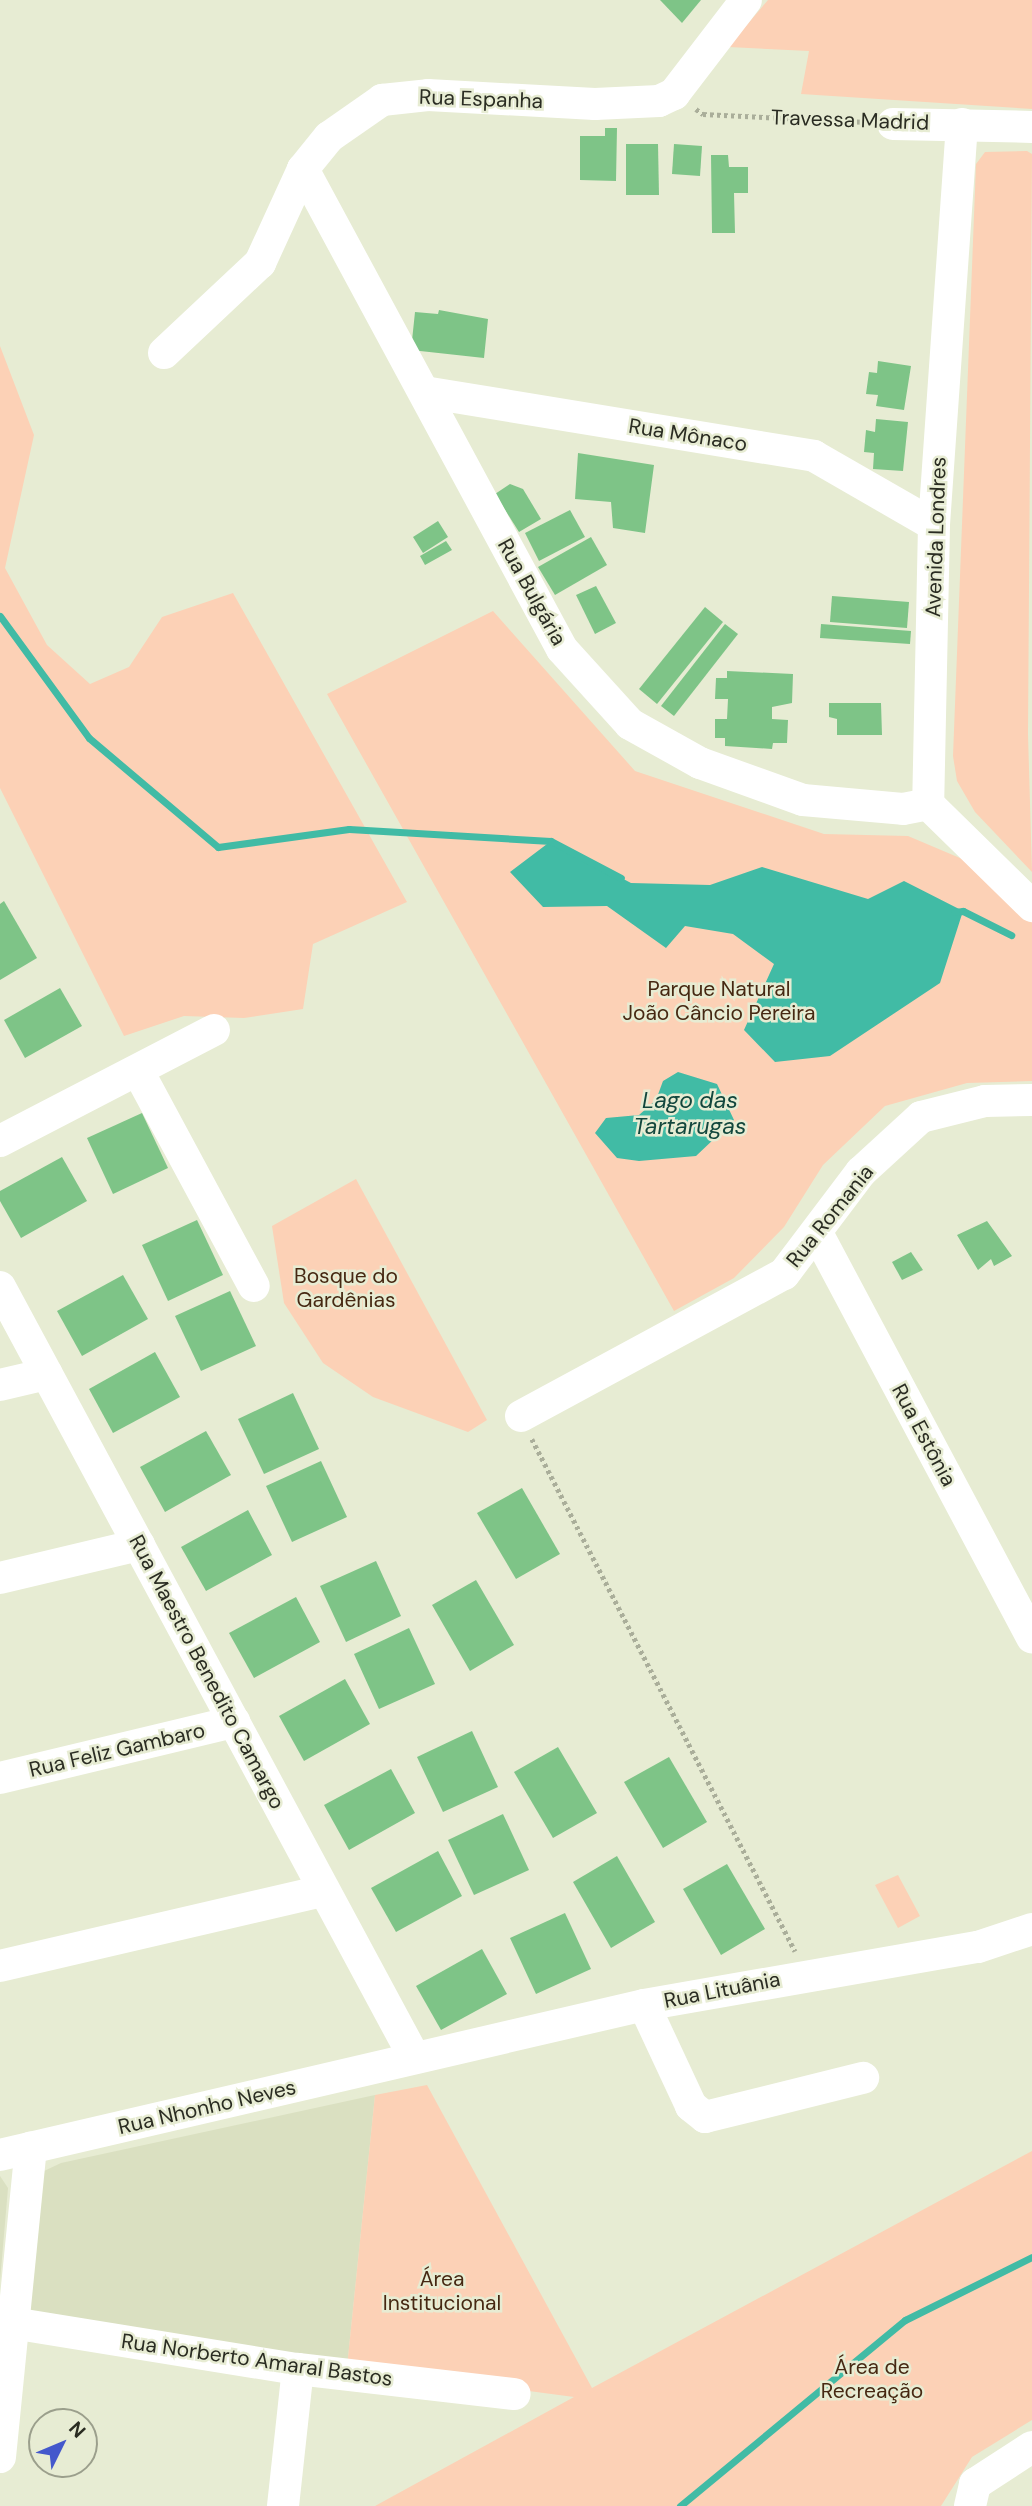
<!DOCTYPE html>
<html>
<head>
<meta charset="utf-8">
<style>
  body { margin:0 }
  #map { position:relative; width:1032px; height:2506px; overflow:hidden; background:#e7ecd3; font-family:"DM Sans",sans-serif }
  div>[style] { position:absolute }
  .built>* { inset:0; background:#dae0c1 }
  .green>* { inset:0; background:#fcd1b6 }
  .water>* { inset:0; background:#41bba5 }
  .stream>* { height:7px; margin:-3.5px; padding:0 3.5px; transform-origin:3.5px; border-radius:3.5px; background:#41bba5 }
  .building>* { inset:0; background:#7ec487 }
  .path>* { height:4.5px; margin-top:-2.25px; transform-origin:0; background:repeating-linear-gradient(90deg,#aaae9a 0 3.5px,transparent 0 7px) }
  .minor>* { height:32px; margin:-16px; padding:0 16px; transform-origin:16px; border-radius:16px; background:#fff }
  span { translate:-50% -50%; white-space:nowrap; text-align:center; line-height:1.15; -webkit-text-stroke:5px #e7ecd3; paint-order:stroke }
  .street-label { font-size:21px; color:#2a2c22 }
  .park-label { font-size:21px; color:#462812 }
  .water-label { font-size:23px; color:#12473d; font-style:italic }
  .north { position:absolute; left:28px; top:2408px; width:70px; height:70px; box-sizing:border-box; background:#e7ecd3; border:2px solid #9b9f8c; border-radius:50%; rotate:47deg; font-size:19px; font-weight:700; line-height:28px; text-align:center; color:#2a2c22 }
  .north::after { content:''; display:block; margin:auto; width:24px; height:32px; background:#4458cc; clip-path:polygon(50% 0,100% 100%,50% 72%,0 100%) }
</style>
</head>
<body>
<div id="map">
  <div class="built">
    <div style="clip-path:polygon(375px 2095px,347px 2367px,30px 2311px,44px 2171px,61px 2163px)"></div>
    <div style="clip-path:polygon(0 2176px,8px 2188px,0 2281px)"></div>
  </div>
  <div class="green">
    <div style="clip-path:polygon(768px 0,1032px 0,1032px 109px,801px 94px,809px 51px,728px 47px)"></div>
    <div style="clip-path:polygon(1027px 151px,1032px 154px,1028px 734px,1032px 872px,975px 812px,957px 781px,953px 756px,976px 164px,985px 152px)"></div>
    <div style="clip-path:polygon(0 346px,34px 435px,5px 568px,47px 645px,90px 684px,129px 667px,162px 617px,233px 593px,407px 902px,313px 944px,303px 1009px,244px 1018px,184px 1016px,124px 1036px,0 788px)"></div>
    <div style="clip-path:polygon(493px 611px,635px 771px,824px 834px,908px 836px,967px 861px,1032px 920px,1032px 1081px,967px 1083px,885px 1106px,823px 1165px,784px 1227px,734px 1278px,674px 1311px,327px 694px)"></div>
    <div style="clip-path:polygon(356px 1179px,487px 1420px,468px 1432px,373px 1397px,323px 1363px,284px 1303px,272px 1226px)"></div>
    <div style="clip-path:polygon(898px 1875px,920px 1916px,898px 1928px,875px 1885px)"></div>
    <div style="clip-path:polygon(427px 2085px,592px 2388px,1032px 2151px,1032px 2420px,972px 2457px,941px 2506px,375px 2506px,574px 2397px,347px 2367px,375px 2095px)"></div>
  </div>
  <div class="water">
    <div style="clip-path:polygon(551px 841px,631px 883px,710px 885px,762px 867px,868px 899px,904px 881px,963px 911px,940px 983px,830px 1056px,775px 1062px,744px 1030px,774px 964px,733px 934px,685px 926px,666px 948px,607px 906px,543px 907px,510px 872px)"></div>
    <div style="clip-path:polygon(678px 1072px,717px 1084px,734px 1120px,696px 1156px,639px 1161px,617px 1158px,595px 1133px,606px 1118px,639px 1115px,656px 1100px,663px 1081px)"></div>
  </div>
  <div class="stream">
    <div style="left:0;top:616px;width:151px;rotate:53.9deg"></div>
    <div style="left:89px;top:738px;width:169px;rotate:40.2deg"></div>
    <div style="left:218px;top:847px;width:132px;rotate:-7.8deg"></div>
    <div style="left:349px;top:829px;width:202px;rotate:3.4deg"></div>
    <div style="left:551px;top:841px;width:79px;rotate:27.9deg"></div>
    <div style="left:954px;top:912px;width:9px;rotate:-6deg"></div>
    <div style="left:963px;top:911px;width:54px;rotate:26.6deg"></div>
    <div style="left:680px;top:2506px;width:292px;rotate:-39.6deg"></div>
    <div style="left:905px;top:2320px;width:142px;rotate:-26.4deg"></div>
  </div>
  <div class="building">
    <div style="clip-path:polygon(660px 0,701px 0,682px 23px)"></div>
    <div style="clip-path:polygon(605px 128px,617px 128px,616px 181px,580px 180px,580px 136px,605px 136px)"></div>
    <div style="clip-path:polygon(626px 144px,658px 144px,659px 195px,626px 195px)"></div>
    <div style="clip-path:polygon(674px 144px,702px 146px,700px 176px,672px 174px)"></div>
    <div style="clip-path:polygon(711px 155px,728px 155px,729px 167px,748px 167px,748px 193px,734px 193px,735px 233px,712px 233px)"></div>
    <div style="clip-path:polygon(439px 310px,488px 319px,484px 358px,411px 350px,415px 312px,438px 314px)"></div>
    <div style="clip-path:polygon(878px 361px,911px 366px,904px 410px,876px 406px,878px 395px,866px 394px,869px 372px,877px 373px)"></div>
    <div style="clip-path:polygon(876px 419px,908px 422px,903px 471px,873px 469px,874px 453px,864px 452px,866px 430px,875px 432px)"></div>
    <div style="clip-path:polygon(578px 453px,654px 465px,645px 533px,613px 528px,611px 502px,575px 499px)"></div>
    <div style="clip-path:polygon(510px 484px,523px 489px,541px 519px,519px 532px,495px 494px)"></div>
    <div style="clip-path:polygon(570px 510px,585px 537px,539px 561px,525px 533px)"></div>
    <div style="clip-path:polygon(438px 521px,448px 537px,423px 553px,413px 537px)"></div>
    <div style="clip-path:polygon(591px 537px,607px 565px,555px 595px,538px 567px)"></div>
    <div style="clip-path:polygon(446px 541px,452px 550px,425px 565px,420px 556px)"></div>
    <div style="clip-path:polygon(596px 586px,616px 623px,595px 634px,576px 595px)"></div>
    <div style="clip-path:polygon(832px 596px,909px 602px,907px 628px,830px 622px)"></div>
    <div style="clip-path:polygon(705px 607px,723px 622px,657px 704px,639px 689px)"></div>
    <div style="clip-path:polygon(725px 624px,738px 634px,674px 716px,661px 706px)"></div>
    <div style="clip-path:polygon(821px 624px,911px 631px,910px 644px,820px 638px)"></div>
    <div style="clip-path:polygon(727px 671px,793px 674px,792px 703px,772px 707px,772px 719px,788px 720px,787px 743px,773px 743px,772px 749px,725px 746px,725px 738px,715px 738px,715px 719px,727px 719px,728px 699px,715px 699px,716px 678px,727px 678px)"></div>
    <div style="clip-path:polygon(829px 703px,881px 703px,882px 735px,837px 735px,837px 719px,829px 717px)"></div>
    <div style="clip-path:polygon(4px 901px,37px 958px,0 980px,0 904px)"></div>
    <div style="clip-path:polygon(60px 988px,82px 1026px,25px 1058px,4px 1020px)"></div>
    <div style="clip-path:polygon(142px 1113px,168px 1168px,113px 1194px,87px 1138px)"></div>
    <div style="clip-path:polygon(62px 1157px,87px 1201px,21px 1238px,0 1201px,0 1191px)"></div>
    <div style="clip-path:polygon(197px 1220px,223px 1275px,168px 1301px,142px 1245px)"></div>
    <div style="clip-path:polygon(987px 1221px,1012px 1256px,994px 1266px,991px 1259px,978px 1270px,957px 1235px)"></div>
    <div style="clip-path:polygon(911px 1252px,923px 1270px,902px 1280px,892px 1262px)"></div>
    <div style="clip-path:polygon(123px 1275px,148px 1319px,82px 1356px,57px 1311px)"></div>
    <div style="clip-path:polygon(230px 1291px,256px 1346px,201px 1371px,175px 1316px)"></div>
    <div style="clip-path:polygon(155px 1352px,180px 1397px,113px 1433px,89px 1389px)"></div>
    <div style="clip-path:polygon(293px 1393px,319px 1449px,264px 1474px,238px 1419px)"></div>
    <div style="clip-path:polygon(206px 1431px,231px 1475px,165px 1512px,140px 1467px)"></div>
    <div style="clip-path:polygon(321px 1461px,347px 1517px,292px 1542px,266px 1486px)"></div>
    <div style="clip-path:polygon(522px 1488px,560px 1554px,516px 1579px,477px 1513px)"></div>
    <div style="clip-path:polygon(248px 1510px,272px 1555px,206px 1591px,181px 1547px)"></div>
    <div style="clip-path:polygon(376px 1561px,401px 1616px,346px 1642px,320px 1586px)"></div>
    <div style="clip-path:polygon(476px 1580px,514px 1645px,470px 1671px,432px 1605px)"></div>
    <div style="clip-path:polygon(296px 1597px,320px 1642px,254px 1678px,229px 1633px)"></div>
    <div style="clip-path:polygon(409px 1628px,435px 1684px,379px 1709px,354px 1654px)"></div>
    <div style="clip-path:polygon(345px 1679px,370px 1724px,304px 1761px,279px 1716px)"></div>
    <div style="clip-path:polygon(472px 1731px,498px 1787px,443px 1812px,417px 1757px)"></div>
    <div style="clip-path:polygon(558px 1747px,597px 1813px,553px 1838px,514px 1772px)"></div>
    <div style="clip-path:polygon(669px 1757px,707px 1822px,663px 1848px,624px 1782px)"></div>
    <div style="clip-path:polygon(391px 1769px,415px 1813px,349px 1850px,324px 1805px)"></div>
    <div style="clip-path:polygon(503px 1814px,529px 1870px,474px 1895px,448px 1840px)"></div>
    <div style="clip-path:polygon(438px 1851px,462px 1896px,396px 1932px,371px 1888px)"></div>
    <div style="clip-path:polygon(617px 1856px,655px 1922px,611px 1948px,573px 1882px)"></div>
    <div style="clip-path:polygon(727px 1864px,765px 1929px,721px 1955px,683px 1889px)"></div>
    <div style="clip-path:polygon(565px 1913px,591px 1969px,536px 1994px,510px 1938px)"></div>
    <div style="clip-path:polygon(482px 1949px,507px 1994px,441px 2030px,416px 1986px)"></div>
  </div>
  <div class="path">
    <div style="left:696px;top:109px;width:9px;rotate:36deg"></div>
    <div style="left:703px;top:114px;width:164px;rotate:2.8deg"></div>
    <div style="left:532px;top:1439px;width:576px;rotate:62.81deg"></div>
  </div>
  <div class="minor">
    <div style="left:893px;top:124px;width:139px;rotate:1.2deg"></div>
    <div style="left:962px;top:124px;width:402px;rotate:94deg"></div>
    <div style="left:934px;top:525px;width:279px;rotate:91.2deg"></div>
    <div style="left:928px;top:804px;width:146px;rotate:44.4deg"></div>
    <div style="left:303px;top:169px;width:545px;rotate:61.65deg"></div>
    <div style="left:562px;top:649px;width:101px;rotate:47.8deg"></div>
    <div style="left:630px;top:724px;width:80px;rotate:29.1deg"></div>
    <div style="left:700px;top:763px;width:109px;rotate:19.8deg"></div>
    <div style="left:803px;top:800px;width:100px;rotate:5.1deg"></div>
    <div style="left:903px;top:809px;width:25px;rotate:-11deg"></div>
    <div style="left:164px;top:353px;width:132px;rotate:-43.2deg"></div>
    <div style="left:260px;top:263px;width:103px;rotate:-65.4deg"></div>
    <div style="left:303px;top:169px;width:41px;rotate:-50.9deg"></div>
    <div style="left:329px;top:137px;width:65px;rotate:-34.9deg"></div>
    <div style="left:382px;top:100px;width:46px;rotate:-6.2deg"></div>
    <div style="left:428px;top:95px;width:167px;rotate:3.1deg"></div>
    <div style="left:595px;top:104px;width:64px;rotate:-2.7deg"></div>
    <div style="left:659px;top:101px;width:17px;rotate:-25deg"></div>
    <div style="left:674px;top:94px;width:118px;rotate:-52.5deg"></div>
    <div style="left:424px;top:392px;width:395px;rotate:9.3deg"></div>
    <div style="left:814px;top:456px;width:138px;rotate:29.9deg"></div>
    <div style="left:138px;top:1071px;width:244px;rotate:61.7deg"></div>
    <div style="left:0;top:1141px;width:241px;rotate:-27.4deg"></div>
    <div style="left:817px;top:1233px;width:458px;rotate:62deg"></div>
    <div style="left:0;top:1287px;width:874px;rotate:61.73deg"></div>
    <div style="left:0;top:1385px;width:48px;rotate:-13.2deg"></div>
    <div style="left:521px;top:1416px;width:299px;rotate:-28.4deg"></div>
    <div style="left:784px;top:1274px;width:128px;rotate:-53deg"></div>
    <div style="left:861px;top:1172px;width:81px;rotate:-42.5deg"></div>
    <div style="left:921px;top:1117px;width:66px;rotate:-14deg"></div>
    <div style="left:985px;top:1101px;width:47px;rotate:-1.2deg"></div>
    <div style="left:0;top:1578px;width:143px;rotate:-13.4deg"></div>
    <div style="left:0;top:1778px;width:241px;rotate:-13.5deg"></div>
    <div style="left:0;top:1966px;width:331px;rotate:-13.1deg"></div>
    <div style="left:644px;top:2005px;width:111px;rotate:65deg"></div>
    <div style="left:691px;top:2106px;width:18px;rotate:38deg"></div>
    <div style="left:705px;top:2117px;width:163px;rotate:-13.9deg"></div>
    <div style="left:0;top:2155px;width:661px;rotate:-13.11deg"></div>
    <div style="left:644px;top:2005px;width:339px;rotate:-9.9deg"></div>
    <div style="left:978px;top:1947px;width:57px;rotate:-18.4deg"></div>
    <div style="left:0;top:2321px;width:302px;rotate:9.2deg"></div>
    <div style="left:298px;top:2369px;width:218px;rotate:6.6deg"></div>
    <div style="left:0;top:2457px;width:311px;rotate:-84.3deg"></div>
    <div style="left:283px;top:2506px;width:138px;rotate:-83.8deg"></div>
    <div style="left:970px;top:2506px;width:23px;rotate:-77deg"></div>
    <div style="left:975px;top:2484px;width:68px;rotate:-33deg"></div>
  </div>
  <div class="street-label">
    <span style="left:481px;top:99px;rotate:2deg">Rua Espanha</span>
    <span style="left:850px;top:120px;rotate:2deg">Travessa Madrid</span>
    <span style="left:688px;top:435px;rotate:9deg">Rua Mônaco</span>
    <span style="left:936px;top:537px;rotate:-88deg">Avenida Londres</span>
    <span style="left:532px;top:592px;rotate:61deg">Rua Bulgária</span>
    <span style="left:830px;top:1216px;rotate:-51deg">Rua Romania</span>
    <span style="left:924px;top:1435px;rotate:62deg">Rua Estônia</span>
    <span style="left:207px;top:1672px;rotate:62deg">Rua Maestro Benedito Camargo</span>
    <span style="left:117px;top:1750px;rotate:-13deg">Rua Feliz Gambaro</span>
    <span style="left:722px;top:1990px;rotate:-11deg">Rua Lituânia</span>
    <span style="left:207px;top:2107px;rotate:-13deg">Rua Nhonho Neves</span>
    <span style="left:257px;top:2360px;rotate:8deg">Rua Norberto Amaral Bastos</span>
  </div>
  <div class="park-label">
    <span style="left:719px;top:1001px">Parque Natural<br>João Câncio Pereira</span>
    <span style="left:346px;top:1288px">Bosque do<br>Gardênias</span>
    <span style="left:442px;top:2291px">Área<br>Institucional</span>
    <span style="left:872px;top:2379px">Área de<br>Recreação</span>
  </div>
  <div class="water-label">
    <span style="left:690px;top:1113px">Lago das<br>Tartarugas</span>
  </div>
  <div class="north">N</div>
</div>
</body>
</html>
